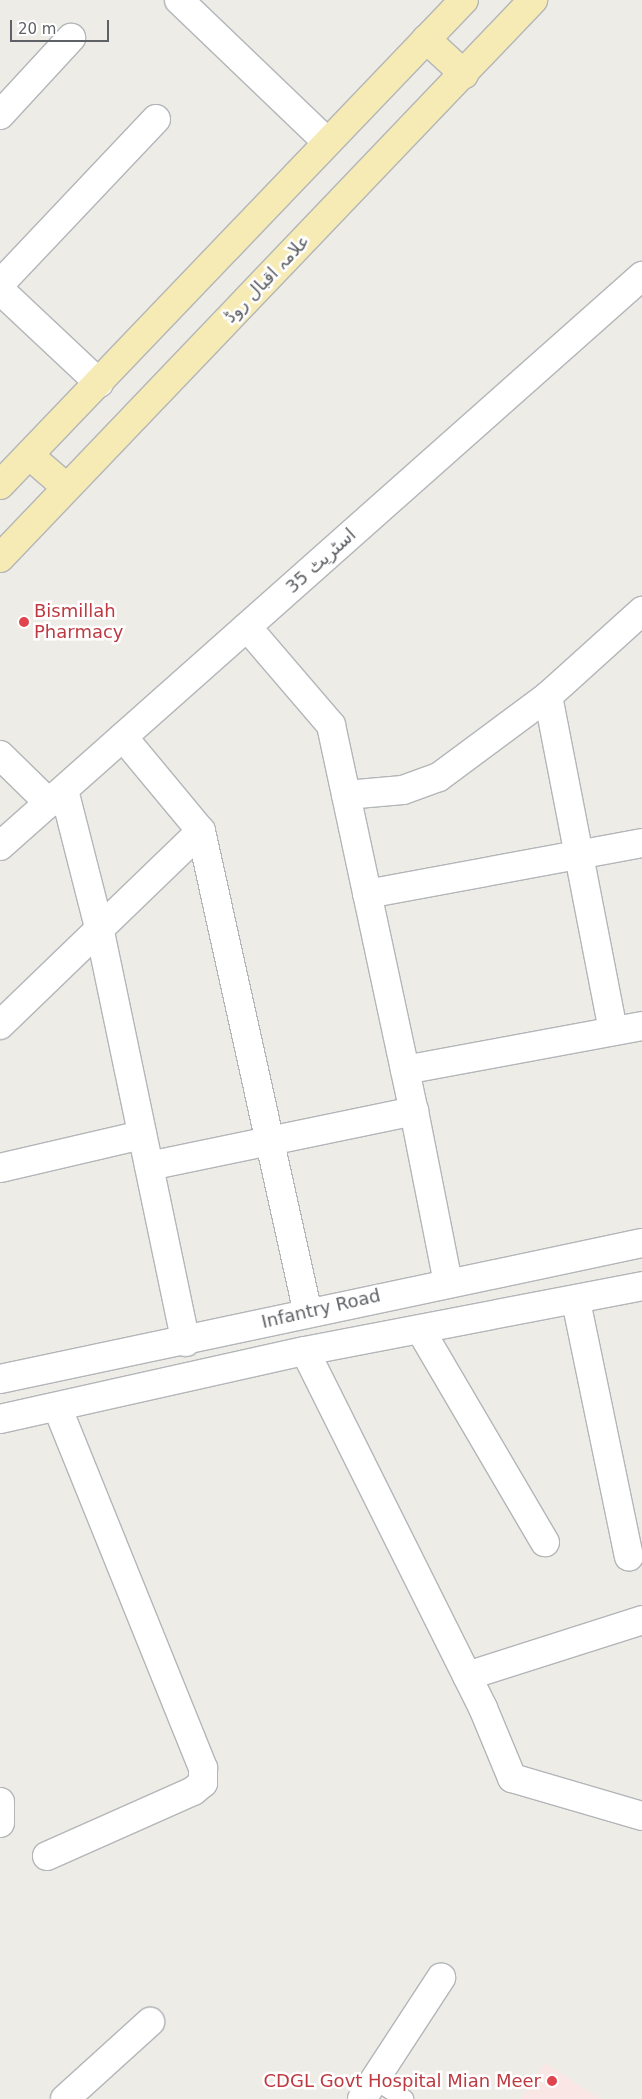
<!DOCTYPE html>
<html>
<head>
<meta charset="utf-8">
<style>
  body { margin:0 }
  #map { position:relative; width:642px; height:2099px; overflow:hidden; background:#eeece6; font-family:"DejaVu Sans",Vazirmatn,sans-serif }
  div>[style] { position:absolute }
  .medical>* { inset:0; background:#f9e6e5 }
  .roads { filter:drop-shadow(1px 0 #b3b6b9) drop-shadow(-1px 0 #b3b6b9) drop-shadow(0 1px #b3b6b9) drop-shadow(0 -1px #b3b6b9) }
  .lane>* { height:18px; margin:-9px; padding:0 9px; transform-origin:9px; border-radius:9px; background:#fff }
  .street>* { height:28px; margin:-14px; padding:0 14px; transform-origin:14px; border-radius:14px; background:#fff }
  .secondary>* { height:28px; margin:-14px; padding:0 14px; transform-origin:14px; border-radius:14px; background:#fff }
  .primary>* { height:28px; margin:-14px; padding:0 14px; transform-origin:14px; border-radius:14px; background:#f6ebb4 }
  .dots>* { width:14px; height:14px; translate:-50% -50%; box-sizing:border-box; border:2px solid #fff; border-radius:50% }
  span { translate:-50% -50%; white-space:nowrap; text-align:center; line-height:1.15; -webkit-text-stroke:5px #fff; paint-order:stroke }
  .street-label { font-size:18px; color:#5e6165 }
  .health-label { font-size:18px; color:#be3a42 }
  .left { translate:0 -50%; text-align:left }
  .right { translate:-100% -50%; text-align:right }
  .scale { position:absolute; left:10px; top:20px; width:99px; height:22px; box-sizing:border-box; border:2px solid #5e6165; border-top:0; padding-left:6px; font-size:15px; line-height:18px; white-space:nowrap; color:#5e6165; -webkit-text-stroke:4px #fff; paint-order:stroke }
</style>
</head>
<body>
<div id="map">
  <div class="medical">
    <div style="clip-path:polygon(545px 2063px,600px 2099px,521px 2099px)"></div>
  </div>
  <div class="roads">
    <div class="lane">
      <div style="left:375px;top:2080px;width:35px;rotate:33deg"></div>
    </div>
    <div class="street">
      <div style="left:179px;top:0;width:205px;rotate:43.8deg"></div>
      <div style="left:0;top:115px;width:105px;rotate:-47.3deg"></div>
      <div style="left:0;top:284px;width:227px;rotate:-46.6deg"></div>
      <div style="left:0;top:290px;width:136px;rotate:43.2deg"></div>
      <div style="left:247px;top:627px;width:129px;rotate:49.4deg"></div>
      <div style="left:331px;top:725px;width:395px;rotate:77.9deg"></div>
      <div style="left:548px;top:696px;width:341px;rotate:79deg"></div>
      <div style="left:123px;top:737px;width:122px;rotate:50.3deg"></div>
      <div style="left:201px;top:831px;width:492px;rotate:77.5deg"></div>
      <div style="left:0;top:755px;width:69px;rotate:44.4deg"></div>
      <div style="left:64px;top:790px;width:141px;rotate:75.7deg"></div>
      <div style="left:99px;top:927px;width:424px;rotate:78.2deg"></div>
      <div style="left:346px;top:795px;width:57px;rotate:-5deg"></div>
      <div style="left:403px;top:790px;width:38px;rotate:-20deg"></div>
      <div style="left:439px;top:777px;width:136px;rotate:-36.6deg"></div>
      <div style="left:548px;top:696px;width:127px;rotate:-42.1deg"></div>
      <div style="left:0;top:846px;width:859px;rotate:-41.6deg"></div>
      <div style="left:367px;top:894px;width:280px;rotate:-10.5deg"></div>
      <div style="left:0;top:1025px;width:279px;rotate:-44deg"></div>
      <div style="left:405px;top:1070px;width:241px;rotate:-10.5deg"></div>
      <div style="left:149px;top:1166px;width:271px;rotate:-11.7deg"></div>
      <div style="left:414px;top:1111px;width:174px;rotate:78.8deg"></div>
      <div style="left:0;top:1168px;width:146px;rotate:-13.1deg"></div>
      <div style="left:576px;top:1301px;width:261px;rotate:78.3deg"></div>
      <div style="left:421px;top:1331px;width:245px;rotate:59.6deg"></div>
      <div style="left:305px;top:1351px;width:399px;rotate:63.5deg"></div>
      <div style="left:483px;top:1708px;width:76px;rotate:67.5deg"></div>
      <div style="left:512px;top:1778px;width:135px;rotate:16.3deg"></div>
      <div style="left:467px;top:1676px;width:184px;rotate:-17.7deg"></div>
      <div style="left:0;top:1802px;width:21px;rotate:90deg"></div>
      <div style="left:47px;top:1856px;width:160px;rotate:-24deg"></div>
      <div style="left:193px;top:1791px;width:13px;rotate:-39deg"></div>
      <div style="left:203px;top:1783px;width:15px;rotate:-90deg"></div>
      <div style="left:203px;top:1768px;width:389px;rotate:-112deg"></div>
      <div style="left:65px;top:2099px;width:115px;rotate:-42.2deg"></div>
      <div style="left:362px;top:2099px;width:145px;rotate:-56.9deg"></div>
    </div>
    <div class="secondary">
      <div style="left:0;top:1379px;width:656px;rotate:-11.96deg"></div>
      <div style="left:0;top:1419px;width:312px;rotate:-12.6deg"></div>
      <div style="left:305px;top:1351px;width:343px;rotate:-10.9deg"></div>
    </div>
    <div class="primary">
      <div style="left:426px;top:39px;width:52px;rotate:42.6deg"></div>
      <div style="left:29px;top:455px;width:50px;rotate:41deg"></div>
      <div style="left:0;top:485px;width:671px;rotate:-46.27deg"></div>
      <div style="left:0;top:558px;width:772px;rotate:-46.31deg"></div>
    </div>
  </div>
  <div class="dots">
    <div style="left:24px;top:622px;background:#e0444e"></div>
    <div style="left:552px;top:2081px;background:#e0444e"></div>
  </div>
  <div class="street-label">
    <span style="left:267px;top:279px;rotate:-46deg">علامہ اقبال روڈ</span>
    <span style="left:321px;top:561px;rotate:-42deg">اسٹریٹ 35</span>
    <span style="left:321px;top:1309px;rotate:-13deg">Infantry Road</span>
  </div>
  <div class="health-label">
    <span class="left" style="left:34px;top:622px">Bismillah<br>Pharmacy</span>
    <span class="right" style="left:541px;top:2081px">CDGL Govt Hospital Mian Meer</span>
  </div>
  <div class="scale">20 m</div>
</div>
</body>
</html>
